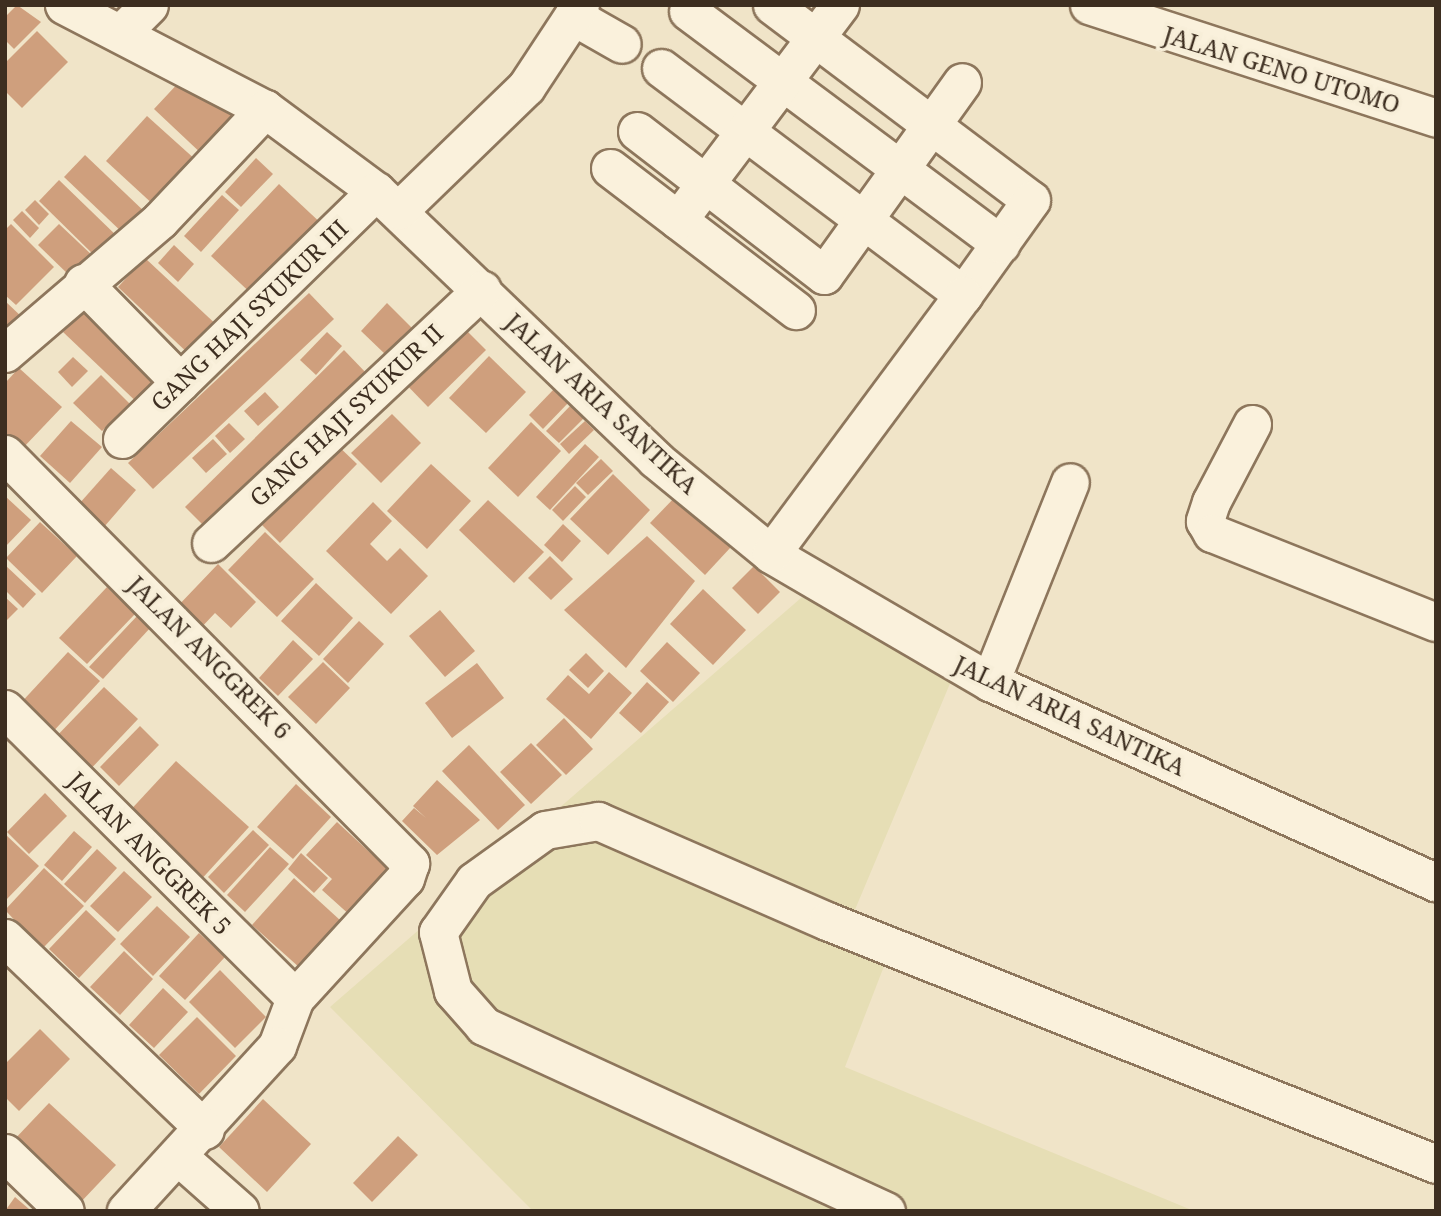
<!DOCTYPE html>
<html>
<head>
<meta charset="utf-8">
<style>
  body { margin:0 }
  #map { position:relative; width:1441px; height:1216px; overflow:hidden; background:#f0e4c8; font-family:"Noto Serif",serif }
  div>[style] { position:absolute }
  .farmland>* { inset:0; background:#e6deb5 }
  .building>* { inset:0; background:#cf9f7d }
  .roads { filter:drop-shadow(2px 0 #8d765c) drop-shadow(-2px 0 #8d765c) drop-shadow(0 2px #8d765c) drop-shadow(0 -2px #8d765c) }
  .minor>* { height:37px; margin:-18.5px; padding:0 18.5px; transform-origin:18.5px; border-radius:18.5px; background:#faf1dc }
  span { translate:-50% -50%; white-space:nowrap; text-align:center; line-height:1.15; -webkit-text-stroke:7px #f7eed8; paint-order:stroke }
  .street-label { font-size:24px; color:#3d2e20 }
  .frame { position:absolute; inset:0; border:7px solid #3d2e20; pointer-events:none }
</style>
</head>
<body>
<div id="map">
  <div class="farmland">
    <div style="clip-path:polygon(824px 578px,962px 655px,841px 943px,886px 961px,845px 1067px,1194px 1211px,533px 1211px,330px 1007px)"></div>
  </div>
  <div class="building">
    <div style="clip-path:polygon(17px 5px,41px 22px,14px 49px,5px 40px,5px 17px)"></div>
    <div style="clip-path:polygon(37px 31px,68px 62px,22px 108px,5px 91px,5px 63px)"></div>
    <div style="clip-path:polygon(182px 79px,203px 98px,210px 90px,241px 119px,205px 157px,154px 109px)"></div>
    <div style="clip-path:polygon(147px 116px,197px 161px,156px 207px,106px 161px)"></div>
    <div style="clip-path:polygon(85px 155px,147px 214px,126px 236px,64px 177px)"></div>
    <div style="clip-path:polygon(256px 158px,273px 174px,241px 207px,225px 192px)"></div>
    <div style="clip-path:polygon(59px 180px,121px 240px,100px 261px,39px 201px)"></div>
    <div style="clip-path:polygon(279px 184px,325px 227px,257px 299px,211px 256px)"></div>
    <div style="clip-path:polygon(222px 195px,239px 210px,201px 252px,184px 236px)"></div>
    <div style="clip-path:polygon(35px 200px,49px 214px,39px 225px,25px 210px)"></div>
    <div style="clip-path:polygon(22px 211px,39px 228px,30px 238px,13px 220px)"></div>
    <div style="clip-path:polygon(11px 224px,54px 267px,16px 305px,5px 295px,5px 230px)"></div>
    <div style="clip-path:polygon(59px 224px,94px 257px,73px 279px,38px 245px)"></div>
    <div style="clip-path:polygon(174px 245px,194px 264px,178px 282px,158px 263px)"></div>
    <div style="clip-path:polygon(145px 258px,221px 329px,193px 358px,118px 287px)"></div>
    <div style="clip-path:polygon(309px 293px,334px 319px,153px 489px,128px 463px)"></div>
    <div style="clip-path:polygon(5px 301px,23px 318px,5px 336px)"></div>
    <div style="clip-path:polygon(90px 303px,171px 380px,144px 409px,63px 332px)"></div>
    <div style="clip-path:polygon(387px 303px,412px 328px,386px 355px,361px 331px)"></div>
    <div style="clip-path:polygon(456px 320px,486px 350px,428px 407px,399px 377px)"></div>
    <div style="clip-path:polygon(327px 332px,342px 346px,316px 375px,300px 360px)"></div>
    <div style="clip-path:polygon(344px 350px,369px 376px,210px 532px,185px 507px)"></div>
    <div style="clip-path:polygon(489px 356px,526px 392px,486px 433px,449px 398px)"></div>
    <div style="clip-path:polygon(73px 357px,88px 371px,72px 387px,58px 372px)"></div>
    <div style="clip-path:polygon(19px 368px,62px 407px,22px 449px,5px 433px,5px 383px)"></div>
    <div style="clip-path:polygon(101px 375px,130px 404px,102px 431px,73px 403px)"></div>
    <div style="clip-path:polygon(555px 388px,569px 402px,543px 429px,529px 415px)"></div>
    <div style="clip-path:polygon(265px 392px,279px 407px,258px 426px,244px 411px)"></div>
    <div style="clip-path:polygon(571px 405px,584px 418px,559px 443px,546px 431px)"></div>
    <div style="clip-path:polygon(392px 414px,421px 443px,381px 483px,351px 453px)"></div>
    <div style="clip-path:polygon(71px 421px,102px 447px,70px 483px,40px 456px)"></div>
    <div style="clip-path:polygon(585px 421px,594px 430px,569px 454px,560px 444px)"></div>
    <div style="clip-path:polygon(531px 422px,561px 451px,518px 497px,488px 468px)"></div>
    <div style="clip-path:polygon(229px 423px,245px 439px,230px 453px,215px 436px)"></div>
    <div style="clip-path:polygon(213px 439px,227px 454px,206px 473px,192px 458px)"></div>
    <div style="clip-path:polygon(333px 441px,357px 464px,280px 543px,257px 520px)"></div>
    <div style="clip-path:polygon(585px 444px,599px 457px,550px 510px,536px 497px)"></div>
    <div style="clip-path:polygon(601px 459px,613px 471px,588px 495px,576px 483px)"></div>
    <div style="clip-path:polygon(431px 464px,471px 501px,427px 549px,387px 511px)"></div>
    <div style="clip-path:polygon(111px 468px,136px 490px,104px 527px,79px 504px)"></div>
    <div style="clip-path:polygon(613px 474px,650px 510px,608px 555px,570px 519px)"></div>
    <div style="clip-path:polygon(575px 486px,586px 497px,563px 521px,552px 510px)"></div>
    <div style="clip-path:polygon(677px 495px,731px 547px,705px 575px,650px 523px)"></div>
    <div style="clip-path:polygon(5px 496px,31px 520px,5px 547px)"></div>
    <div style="clip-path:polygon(488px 500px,544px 552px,514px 583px,459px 530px)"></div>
    <div style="clip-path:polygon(373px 502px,392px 521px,370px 544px,387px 561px,400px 548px,428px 576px,391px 614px,326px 551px)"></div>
    <div style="clip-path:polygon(40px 522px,77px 556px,42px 593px,6px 558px)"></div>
    <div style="clip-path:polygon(563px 524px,581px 541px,562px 562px,544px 545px)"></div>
    <div style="clip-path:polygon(265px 532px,314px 579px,277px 617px,228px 570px)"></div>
    <div style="clip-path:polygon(647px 536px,695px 581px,626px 668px,564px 610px)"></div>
    <div style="clip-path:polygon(550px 556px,573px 579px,551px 600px,528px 578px)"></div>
    <div style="clip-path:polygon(218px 564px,256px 602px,231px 628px,215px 613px,198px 631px,175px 609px)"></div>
    <div style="clip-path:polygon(5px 565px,36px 594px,23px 608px,5px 590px)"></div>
    <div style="clip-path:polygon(754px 566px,780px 592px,758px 614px,732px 588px)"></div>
    <div style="clip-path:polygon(316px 583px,353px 618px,319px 656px,281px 621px)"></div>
    <div style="clip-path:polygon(107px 587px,135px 614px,87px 664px,59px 638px)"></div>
    <div style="clip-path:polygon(703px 589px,746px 630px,713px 665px,670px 624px)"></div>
    <div style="clip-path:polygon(5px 597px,18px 609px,5px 622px)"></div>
    <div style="clip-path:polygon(440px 610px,475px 651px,445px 677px,409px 636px)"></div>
    <div style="clip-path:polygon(138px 615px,151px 627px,103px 679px,89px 667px)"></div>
    <div style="clip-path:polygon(359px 621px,384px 644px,348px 683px,323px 659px)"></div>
    <div style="clip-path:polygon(293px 640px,313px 659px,278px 696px,259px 678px)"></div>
    <div style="clip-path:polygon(667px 642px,700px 673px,673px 702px,640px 671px)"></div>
    <div style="clip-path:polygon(68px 652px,100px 681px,49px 736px,17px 707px)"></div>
    <div style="clip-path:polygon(586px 653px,604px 671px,588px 688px,569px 670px)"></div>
    <div style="clip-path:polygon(323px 662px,350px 688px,316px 724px,288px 697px)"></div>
    <div style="clip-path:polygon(477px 663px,504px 698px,452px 738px,425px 703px)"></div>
    <div style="clip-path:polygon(609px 672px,632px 693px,591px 739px,546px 699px,568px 675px,589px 694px)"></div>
    <div style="clip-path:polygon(647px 682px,669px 702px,641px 733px,619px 713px)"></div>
    <div style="clip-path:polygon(104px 687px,138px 719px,85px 775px,51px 742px)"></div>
    <div style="clip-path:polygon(564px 718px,593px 749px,566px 775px,536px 745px)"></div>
    <div style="clip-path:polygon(140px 726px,159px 745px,119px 786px,100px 767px)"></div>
    <div style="clip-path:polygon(531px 743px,562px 775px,531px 804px,500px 772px)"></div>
    <div style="clip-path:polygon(469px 745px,525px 805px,498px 830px,442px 771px)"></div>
    <div style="clip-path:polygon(176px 761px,249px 827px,198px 883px,125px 816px)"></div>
    <div style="clip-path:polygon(437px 780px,480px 820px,437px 855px,402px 821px,414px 808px,426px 818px,413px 806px)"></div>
    <div style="clip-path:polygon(296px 784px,331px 817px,293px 859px,257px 827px)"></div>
    <div style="clip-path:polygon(45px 793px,67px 816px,29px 854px,7px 832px)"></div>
    <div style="clip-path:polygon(337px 822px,392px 873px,352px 917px,322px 890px,332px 879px,306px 855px)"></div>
    <div style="clip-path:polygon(253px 830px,269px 845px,224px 893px,208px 877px)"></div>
    <div style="clip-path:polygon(74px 831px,92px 847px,62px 881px,44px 865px)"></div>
    <div style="clip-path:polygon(5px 834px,39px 866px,5px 901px)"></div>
    <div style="clip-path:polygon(270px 847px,289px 864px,245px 912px,227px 895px)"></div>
    <div style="clip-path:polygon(97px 849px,117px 868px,85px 903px,64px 884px)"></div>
    <div style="clip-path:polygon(301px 853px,328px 878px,314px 893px,288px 869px)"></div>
    <div style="clip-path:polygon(44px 868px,84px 906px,42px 949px,5px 910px)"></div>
    <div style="clip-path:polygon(124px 871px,152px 897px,118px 932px,90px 906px)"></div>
    <div style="clip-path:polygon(294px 878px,341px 921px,300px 968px,252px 925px)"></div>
    <div style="clip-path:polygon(157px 906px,190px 937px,153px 976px,120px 944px)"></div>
    <div style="clip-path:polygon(86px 910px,116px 939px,79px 978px,49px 949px)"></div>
    <div style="clip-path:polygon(199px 933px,225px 957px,185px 1000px,159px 976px)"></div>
    <div style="clip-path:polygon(124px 951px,153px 979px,120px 1015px,90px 987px)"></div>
    <div style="clip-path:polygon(220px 970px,266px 1017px,235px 1048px,189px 1002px)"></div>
    <div style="clip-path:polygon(163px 988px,188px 1012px,154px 1048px,129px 1025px)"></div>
    <div style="clip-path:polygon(197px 1017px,236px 1056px,199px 1094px,159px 1055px)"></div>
    <div style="clip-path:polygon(40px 1029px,70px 1059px,19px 1111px,5px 1097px,5px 1064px)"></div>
    <div style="clip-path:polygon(263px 1099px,311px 1144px,267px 1192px,219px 1147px)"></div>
    <div style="clip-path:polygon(49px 1103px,116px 1165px,79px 1204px,12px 1142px)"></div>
    <div style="clip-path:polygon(398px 1136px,418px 1155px,372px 1202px,353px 1183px)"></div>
    <div style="clip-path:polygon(15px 1197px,29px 1209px,27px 1211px,5px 1211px)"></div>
  </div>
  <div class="roads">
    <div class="minor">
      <div style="left:64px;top:5px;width:226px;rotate:27.4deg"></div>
      <div style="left:265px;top:109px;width:138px;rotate:36.5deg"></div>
      <div style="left:376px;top:191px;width:387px;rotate:43.8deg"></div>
      <div style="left:655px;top:459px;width:150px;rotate:39.3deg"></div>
      <div style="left:771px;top:554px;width:254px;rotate:30.3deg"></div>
      <div style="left:990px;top:682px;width:489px;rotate:24.2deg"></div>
      <div style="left:772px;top:5px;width:324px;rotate:37deg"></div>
      <div style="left:1031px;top:200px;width:117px;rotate:125.6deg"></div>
      <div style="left:1089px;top:5px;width:365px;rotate:18deg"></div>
      <div style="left:688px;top:11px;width:390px;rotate:36.7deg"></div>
      <div style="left:573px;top:16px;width:56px;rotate:29.7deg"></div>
      <div style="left:122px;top:32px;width:38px;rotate:-45deg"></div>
      <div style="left:661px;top:68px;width:378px;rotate:36.9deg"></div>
      <div style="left:963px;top:295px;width:322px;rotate:126.6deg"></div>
      <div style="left:637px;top:131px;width:236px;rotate:37.6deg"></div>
      <div style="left:824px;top:275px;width:237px;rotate:-54.4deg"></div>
      <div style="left:610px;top:168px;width:234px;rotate:37.4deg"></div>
      <div style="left:399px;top:210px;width:177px;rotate:-44.1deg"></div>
      <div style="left:526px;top:87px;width:98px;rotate:-56.6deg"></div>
      <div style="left:678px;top:220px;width:269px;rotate:-53deg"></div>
      <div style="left:83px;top:283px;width:139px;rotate:45.6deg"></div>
      <div style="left:5px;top:353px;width:204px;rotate:-40.6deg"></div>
      <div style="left:160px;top:220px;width:153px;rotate:-46.6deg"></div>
      <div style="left:1252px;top:424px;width:88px;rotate:117.7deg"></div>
      <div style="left:1211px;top:502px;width:20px;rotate:108deg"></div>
      <div style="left:1205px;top:521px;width:14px;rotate:60deg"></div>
      <div style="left:1212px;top:533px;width:241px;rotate:21.7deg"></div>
      <div style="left:122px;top:439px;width:355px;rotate:-44.3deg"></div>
      <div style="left:5px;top:454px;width:576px;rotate:45.28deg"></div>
      <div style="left:410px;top:863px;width:16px;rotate:108deg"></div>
      <div style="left:405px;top:878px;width:163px;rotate:132.5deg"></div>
      <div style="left:295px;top:998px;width:51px;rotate:110.6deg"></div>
      <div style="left:277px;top:1046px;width:224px;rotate:132.5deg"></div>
      <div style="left:211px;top:543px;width:371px;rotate:-43.1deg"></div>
      <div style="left:990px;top:682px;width:215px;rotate:-68.2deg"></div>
      <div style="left:5px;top:709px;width:409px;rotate:44.9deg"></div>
      <div style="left:5px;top:938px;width:277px;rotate:43.8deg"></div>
      <div style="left:5px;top:1153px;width:83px;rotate:44deg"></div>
      <div style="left:179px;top:1157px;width:81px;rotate:41.5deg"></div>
      <div style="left:886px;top:1211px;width:443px;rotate:-155.3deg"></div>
      <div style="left:484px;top:1026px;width:47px;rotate:-131.5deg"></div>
      <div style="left:453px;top:991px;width:61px;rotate:-104.3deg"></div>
      <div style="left:438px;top:932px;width:62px;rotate:-54.8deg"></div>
      <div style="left:474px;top:881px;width:87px;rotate:-35.7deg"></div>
      <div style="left:545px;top:830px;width:54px;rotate:-9.6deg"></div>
      <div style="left:598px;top:821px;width:250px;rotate:23.6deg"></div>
      <div style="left:827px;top:921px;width:656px;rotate:21.75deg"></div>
    </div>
  </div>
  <div class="street-label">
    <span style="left:1282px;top:69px;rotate:17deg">JALAN GENO UTOMO</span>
    <span style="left:249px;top:315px;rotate:-44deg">GANG HAJI SYUKUR III</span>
    <span style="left:602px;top:403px;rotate:43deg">JALAN ARIA SANTIKA</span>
    <span style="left:346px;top:415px;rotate:-43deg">GANG HAJI SYUKUR II</span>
    <span style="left:210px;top:657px;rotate:45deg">JALAN ANGGREK 6</span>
    <span style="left:1070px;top:715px;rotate:25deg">JALAN ARIA SANTIKA</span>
    <span style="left:150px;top:853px;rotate:45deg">JALAN ANGGREK 5</span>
  </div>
  <div class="frame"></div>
</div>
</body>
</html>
